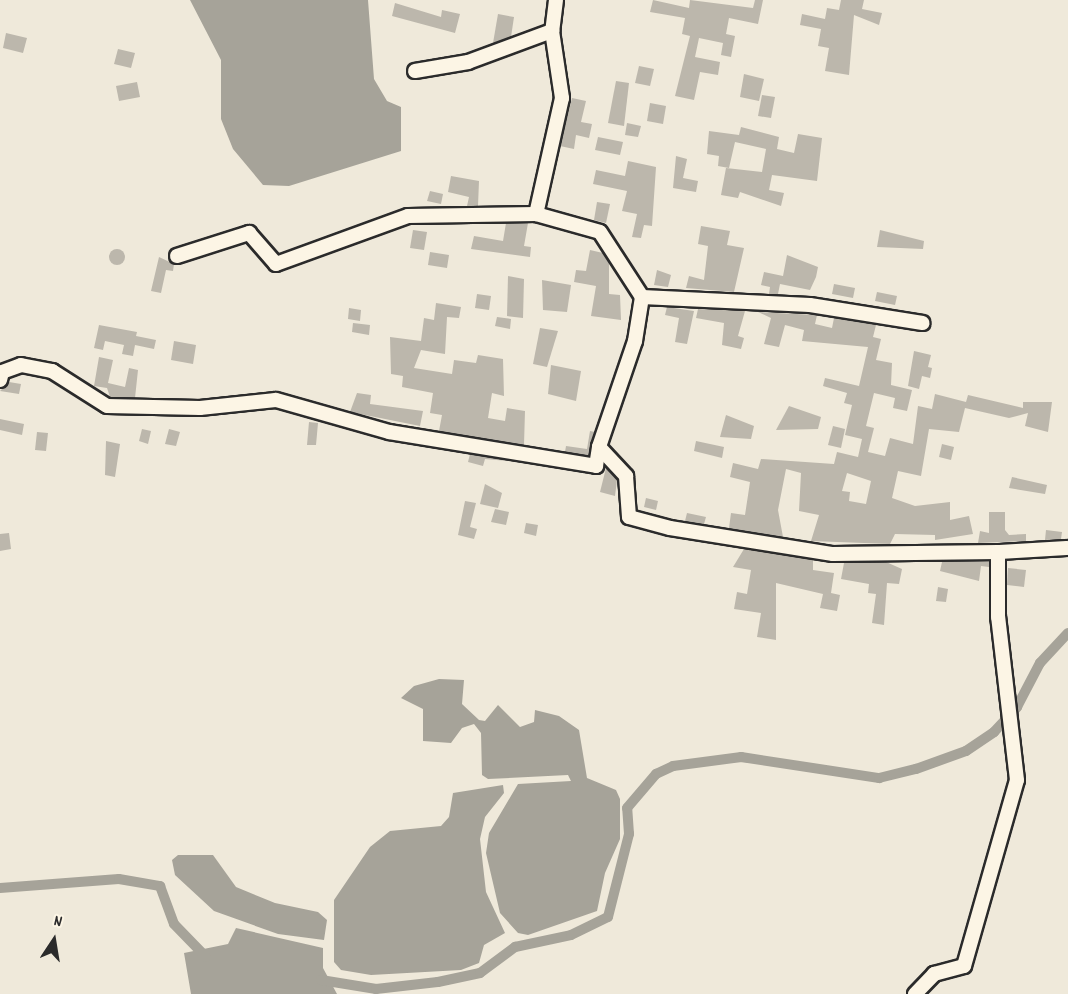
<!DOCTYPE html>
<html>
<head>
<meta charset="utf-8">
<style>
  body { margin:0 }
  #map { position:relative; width:1068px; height:994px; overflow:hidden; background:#efe9da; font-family:Dekko,sans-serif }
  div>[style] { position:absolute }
  .water>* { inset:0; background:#a6a399 }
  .canal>* { height:10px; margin:-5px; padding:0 5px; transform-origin:5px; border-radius:5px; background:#a6a399 }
  .building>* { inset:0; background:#bcb7ac }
  .round { border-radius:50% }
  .roads { filter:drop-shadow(2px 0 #2b2b2b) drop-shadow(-2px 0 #2b2b2b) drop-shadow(0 2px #2b2b2b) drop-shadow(0 -2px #2b2b2b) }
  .minor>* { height:14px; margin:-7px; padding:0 7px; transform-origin:7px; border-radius:7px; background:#fcf5e5 }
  span { translate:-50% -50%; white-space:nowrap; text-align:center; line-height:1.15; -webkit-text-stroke:4.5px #fcf5e5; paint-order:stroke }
  .north { position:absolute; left:24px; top:910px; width:60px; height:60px; -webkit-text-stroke:4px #fcf5e5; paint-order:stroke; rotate:12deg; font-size:16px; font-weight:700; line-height:24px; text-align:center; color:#2b2b2b }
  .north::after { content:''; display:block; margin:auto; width:21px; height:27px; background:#2b2b2b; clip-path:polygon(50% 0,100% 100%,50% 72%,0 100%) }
</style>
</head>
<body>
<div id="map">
  <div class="water">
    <div style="clip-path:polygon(190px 0,368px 0,374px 79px,387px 101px,401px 107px,401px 151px,289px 186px,263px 185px,233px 149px,221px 119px,221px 60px)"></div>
    <div style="clip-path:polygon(439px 679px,464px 680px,462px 704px,479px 720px,485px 721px,498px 705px,520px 727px,534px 722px,535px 710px,559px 716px,579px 730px,587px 778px,616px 790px,620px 799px,620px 839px,605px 873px,597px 911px,528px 935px,518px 933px,500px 913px,486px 853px,489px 833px,518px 784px,571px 781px,568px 775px,488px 779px,482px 775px,481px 733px,474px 724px,462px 728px,451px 743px,423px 741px,423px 709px,401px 698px,414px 686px)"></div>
    <div style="clip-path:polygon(503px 785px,504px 793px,485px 817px,480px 839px,486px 892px,505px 933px,484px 945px,479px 963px,461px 970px,371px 975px,341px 970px,334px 962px,334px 900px,370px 847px,390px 831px,441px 826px,449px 817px,453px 793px)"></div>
    <div style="clip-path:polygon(178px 855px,213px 855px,236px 887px,275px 903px,318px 912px,327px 920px,324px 940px,278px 934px,214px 911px,175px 875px,172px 860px)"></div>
    <div style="clip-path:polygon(236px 928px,323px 948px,323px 968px,337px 994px,191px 994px,184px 953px,228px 944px)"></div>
  </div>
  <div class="canal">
    <div style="left:0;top:888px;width:119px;rotate:-4.3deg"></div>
    <div style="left:119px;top:879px;width:42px;rotate:9.7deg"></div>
    <div style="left:160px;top:886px;width:40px;rotate:69.8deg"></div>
    <div style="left:174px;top:924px;width:46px;rotate:45.9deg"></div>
    <div style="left:321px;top:980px;width:56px;rotate:9.3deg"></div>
    <div style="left:376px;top:989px;width:62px;rotate:-6.4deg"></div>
    <div style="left:438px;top:982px;width:43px;rotate:-12.1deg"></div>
    <div style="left:480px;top:973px;width:44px;rotate:-36.6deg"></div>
    <div style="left:515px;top:947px;width:57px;rotate:-12.1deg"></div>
    <div style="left:571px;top:935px;width:41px;rotate:-25.9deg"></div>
    <div style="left:608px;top:917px;width:86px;rotate:-75.8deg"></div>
    <div style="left:629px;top:834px;width:26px;rotate:-94deg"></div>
    <div style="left:627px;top:808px;width:45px;rotate:-49.5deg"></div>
    <div style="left:656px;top:774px;width:19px;rotate:-25deg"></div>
    <div style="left:673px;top:766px;width:69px;rotate:-7.5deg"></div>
    <div style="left:741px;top:757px;width:140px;rotate:8.7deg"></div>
    <div style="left:879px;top:778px;width:38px;rotate:-14deg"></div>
    <div style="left:916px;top:769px;width:53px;rotate:-19.8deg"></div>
    <div style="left:966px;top:751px;width:34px;rotate:-34deg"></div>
    <div style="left:994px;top:732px;width:34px;rotate:-47deg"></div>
    <div style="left:1017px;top:707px;width:50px;rotate:-62.4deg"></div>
    <div style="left:1040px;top:663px;width:41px;rotate:-47deg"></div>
  </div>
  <div class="building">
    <div style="clip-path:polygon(653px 0,689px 8px,690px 0,753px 8px,755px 0,763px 0,758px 24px,729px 18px,726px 34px,735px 36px,731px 57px,721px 55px,723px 43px,699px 38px,695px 57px,720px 62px,718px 75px,700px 72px,694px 100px,675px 96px,690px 36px,682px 34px,685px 18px,650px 12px)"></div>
    <div style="clip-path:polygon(841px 0,864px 0,862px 9px,882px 13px,879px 25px,854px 15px,849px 75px,825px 71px,829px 48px,818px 46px,821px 29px,800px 25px,802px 14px,825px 19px,827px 8px,839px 10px)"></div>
    <div style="clip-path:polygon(395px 3px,441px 17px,442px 10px,460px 14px,455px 33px,392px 16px)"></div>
    <div style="clip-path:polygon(498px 14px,514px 17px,511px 37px,493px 43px)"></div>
    <div style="clip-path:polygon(6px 33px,27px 38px,23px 53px,3px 48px)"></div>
    <div style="clip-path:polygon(118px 49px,135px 53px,131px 68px,114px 64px)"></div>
    <div style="clip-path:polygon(639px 66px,654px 69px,650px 86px,635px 83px)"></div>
    <div style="clip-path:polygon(744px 74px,764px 79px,759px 101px,740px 97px)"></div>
    <div style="clip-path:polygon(616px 81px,629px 83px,624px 126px,608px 123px)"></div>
    <div style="clip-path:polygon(137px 82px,140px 97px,119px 101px,116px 86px)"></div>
    <div style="clip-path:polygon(762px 95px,775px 97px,771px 118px,758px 116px)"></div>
    <div style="clip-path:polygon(572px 98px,586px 101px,581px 122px,592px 124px,589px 138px,576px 135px,574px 149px,560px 146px)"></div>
    <div style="clip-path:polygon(650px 103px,666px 106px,663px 124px,647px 121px)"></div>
    <div style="clip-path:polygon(627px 123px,641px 126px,638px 137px,625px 135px)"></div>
    <div style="clip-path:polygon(741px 127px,779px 137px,777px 149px,794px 153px,798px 134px,822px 138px,817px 181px,772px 175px,769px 190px,784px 193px,781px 206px,740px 192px,738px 198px,721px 195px,726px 168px,762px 172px,766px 149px,735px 142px,729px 168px,718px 166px,719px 156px,707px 154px,709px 131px,739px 135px)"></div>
    <div style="clip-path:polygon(598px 137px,623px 142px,620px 155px,595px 150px)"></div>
    <div style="clip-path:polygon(676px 156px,687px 159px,683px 178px,698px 181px,696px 192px,673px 188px)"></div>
    <div style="clip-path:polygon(628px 161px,656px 167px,652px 226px,644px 225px,641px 238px,632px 237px,637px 214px,622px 211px,627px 191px,593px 184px,596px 170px,625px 176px)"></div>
    <div style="clip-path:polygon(451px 176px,479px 181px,478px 206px,467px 206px,469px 197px,448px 192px)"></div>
    <div style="clip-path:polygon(430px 191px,443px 194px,441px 204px,427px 201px)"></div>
    <div style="clip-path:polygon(597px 202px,610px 204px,606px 223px,594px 220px)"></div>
    <div style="clip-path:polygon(506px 223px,528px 223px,524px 246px,531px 247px,530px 257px,471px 249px,474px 236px,503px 241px)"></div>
    <div style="clip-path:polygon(701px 226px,730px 231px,727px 245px,744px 248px,734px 292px,686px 288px,689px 276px,704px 280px,708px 246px,698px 244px)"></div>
    <div style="clip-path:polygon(413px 230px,427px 232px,424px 250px,410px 248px)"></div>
    <div style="clip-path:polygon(880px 230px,924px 241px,923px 249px,877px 247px)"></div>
    <div class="round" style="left:109px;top:249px;width:16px;height:16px"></div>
    <div style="clip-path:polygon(590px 250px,603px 253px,609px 262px,609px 294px,620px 295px,621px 320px,591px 316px,596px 286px,574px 282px,576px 270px,586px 271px)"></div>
    <div style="clip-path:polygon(430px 252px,449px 255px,447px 268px,428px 265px)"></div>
    <div style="clip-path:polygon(787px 255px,818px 267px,816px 277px,810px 290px,780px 284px,778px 294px,769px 294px,770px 287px,761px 285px,764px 272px,783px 276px)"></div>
    <div style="clip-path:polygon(159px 257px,174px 264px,173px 271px,166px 270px,161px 293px,151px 291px)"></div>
    <div style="clip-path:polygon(657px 270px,671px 275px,668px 287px,654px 285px)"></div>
    <div style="clip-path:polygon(508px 276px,524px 279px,523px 318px,507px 316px)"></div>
    <div style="clip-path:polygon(542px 280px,571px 285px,567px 312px,543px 310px)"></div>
    <div style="clip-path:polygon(834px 284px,855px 288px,853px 298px,832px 294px)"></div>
    <div style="clip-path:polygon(877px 292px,897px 296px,895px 305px,875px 301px)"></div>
    <div style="clip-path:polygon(477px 294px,491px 296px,489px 310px,475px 308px)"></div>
    <div style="clip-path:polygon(436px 303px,461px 307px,459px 318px,447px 317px,445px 354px,421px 350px,414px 368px,452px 374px,454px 360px,476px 363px,478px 355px,503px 359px,504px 396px,492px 393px,488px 418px,505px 421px,507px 408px,525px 411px,524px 445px,439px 431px,442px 415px,430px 413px,433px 393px,402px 387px,403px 376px,391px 374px,390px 337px,421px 341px,424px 318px,434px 320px)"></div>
    <div style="clip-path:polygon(667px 307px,694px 311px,687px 344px,675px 342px,679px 318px,665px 315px)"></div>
    <div style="clip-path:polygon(349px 308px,361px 310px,360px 321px,348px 319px)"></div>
    <div style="clip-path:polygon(698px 309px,745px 311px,738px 336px,744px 338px,741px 349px,722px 345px,724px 323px,696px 318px)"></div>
    <div style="clip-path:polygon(evenodd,758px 312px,817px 315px,815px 324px,832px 328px,834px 318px,876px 325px,873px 337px,881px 339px,876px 360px,892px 363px,891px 385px,912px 390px,907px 411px,893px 408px,895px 398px,874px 393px,866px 426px,874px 428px,868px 452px,885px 456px,890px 438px,913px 444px,918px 406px,932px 409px,935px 394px,966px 402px,968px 395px,1023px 408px,1023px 402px,1052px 402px,1048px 432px,1025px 426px,1028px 413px,1009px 418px,965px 408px,959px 432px,929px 429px,921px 476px,898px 471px,892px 498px,915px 506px,950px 502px,950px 520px,969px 516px,973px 534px,935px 540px,935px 535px,895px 534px,890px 544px,811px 541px,819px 515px,799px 511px,801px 473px,786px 469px,778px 510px,783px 537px,729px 528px,731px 513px,745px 515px,750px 482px,730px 477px,733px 463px,758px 469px,761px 459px,834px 464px,837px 452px,858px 457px,862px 439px,845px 435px,852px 405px,844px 403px,847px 393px,823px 386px,825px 378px,859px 386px,868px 347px,802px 341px,804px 330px,785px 325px,779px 347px,764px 344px,771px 318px,758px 312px,847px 473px,871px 481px,866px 504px,849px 501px,850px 492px,842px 491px,847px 473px)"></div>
    <div style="clip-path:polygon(497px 317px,511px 319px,510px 329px,495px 326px)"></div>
    <div style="clip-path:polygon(353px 323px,370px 325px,369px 335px,352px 332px)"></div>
    <div style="clip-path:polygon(99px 325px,137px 332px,136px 336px,156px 340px,154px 349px,135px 345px,133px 356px,122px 354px,124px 345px,105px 341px,103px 350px,94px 348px)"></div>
    <div style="clip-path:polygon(540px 328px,558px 331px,547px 367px,533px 364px)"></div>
    <div style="clip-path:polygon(174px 341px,196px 345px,193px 364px,171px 360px)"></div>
    <div style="clip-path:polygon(914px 351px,931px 355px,928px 367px,932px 368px,930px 378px,922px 376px,919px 389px,908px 386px)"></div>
    <div style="clip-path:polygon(99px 357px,113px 360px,108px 383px,125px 387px,129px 368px,138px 370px,135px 398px,110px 397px,107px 388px,94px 386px)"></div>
    <div style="clip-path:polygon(551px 365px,581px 371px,576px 401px,548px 394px)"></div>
    <div style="clip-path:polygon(9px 382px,21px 384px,19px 394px,0 391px)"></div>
    <div style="clip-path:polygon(357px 393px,371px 395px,370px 404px,423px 411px,420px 426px,350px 412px)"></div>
    <div style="clip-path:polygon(789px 406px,821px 417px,818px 429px,776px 430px)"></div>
    <div style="clip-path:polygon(726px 415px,754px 426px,751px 439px,720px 437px)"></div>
    <div style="clip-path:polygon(0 419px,24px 424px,22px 435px,0 430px)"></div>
    <div style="clip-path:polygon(309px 422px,318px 423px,316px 445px,307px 445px)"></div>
    <div style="clip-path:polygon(833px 426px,845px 429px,841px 448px,828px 445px)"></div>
    <div style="clip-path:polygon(142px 429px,151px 431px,148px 444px,139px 441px)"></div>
    <div style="clip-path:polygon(169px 429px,180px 432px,176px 446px,165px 444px)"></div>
    <div style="clip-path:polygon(590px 431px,595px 432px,589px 456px,565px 452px,566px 446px,587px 449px)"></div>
    <div style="clip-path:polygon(37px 432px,48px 433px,46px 451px,35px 450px)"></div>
    <div style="clip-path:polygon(106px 441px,120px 444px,115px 477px,105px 475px)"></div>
    <div style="clip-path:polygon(696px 441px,724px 447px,722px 458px,694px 451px)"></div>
    <div style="clip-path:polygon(942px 444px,954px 447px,951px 460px,939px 457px)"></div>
    <div style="clip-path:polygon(470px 454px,508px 461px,485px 459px,483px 466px,468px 462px)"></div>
    <div style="clip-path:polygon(606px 468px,617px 480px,615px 496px,600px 492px)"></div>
    <div style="clip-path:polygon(1012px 477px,1047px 485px,1045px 494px,1009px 488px)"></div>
    <div style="clip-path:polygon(485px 484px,502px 493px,498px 508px,480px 504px)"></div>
    <div style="clip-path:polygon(646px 498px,658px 501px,656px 510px,644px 507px)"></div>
    <div style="clip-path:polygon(465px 501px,476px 503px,470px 527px,477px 529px,474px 539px,458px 535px)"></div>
    <div style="clip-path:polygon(495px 509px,509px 512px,506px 525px,491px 522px)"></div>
    <div style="clip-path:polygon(989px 512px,1005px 512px,1005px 530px,1009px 535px,1026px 534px,1026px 541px,978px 543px,980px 531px,989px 533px)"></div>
    <div style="clip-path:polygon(687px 513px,706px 517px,704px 524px,685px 521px)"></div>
    <div style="clip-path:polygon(526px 523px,538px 525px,536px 536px,524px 533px)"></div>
    <div style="clip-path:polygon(1046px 530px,1062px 532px,1061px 539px,1045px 540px)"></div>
    <div style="clip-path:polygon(9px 533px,11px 549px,0 551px,0 534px)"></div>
    <div style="clip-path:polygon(744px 549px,813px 560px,813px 570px,834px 573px,831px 593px,840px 595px,837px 611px,820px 608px,823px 594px,776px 583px,776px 640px,757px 637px,761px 613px,734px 609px,737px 592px,747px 594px,751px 570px,733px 567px)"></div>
    <div style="clip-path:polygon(989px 561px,989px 567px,981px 566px,979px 581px,940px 571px,942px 562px)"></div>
    <div style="clip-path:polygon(886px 562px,902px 569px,899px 584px,887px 583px,884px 625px,872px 623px,876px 594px,868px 593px,869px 584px,841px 579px,844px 563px)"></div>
    <div style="clip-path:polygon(1008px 568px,1026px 570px,1024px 587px,1007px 585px)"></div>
    <div style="clip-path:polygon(938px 587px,948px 589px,946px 602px,936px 601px)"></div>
  </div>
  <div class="roads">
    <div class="minor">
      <div style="left:556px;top:0;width:31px;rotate:97deg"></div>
      <div style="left:552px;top:31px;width:68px;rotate:81.5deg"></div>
      <div style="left:562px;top:98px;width:119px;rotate:102.6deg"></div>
      <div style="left:536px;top:214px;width:66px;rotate:15.7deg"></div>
      <div style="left:600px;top:232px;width:77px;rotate:57.1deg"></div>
      <div style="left:642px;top:297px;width:45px;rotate:99deg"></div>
      <div style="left:635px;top:341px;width:112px;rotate:108.8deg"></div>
      <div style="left:415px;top:71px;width:54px;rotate:-9.6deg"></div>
      <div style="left:468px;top:62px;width:90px;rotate:-20.3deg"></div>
      <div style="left:177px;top:256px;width:76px;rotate:-17.7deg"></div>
      <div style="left:249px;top:233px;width:41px;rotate:48.9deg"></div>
      <div style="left:276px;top:264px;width:140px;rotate:-20deg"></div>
      <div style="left:408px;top:216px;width:128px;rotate:-0.9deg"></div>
      <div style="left:642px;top:297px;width:168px;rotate:2.7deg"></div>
      <div style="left:810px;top:305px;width:114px;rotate:9.1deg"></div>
      <div style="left:0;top:380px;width:8px;rotate:-76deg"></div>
      <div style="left:2px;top:372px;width:20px;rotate:-20deg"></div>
      <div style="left:21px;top:365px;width:32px;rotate:11deg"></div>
      <div style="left:52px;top:371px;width:65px;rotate:32.5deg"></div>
      <div style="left:107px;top:406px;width:93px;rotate:1.2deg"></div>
      <div style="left:200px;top:408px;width:76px;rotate:-6deg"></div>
      <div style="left:276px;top:400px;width:117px;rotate:15.8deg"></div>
      <div style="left:389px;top:432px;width:210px;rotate:9.3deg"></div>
      <div style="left:596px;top:466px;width:19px;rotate:-81deg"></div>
      <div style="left:599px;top:447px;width:40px;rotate:47deg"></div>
      <div style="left:626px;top:476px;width:41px;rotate:85.8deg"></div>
      <div style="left:629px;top:517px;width:42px;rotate:15deg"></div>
      <div style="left:670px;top:528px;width:165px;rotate:9.1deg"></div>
      <div style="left:833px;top:554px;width:165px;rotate:-0.7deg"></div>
      <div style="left:915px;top:994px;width:28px;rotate:-46deg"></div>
      <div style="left:934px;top:974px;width:31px;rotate:-15deg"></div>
      <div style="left:964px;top:966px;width:193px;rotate:-74.1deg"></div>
      <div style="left:1017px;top:780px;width:164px;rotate:-96.6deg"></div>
      <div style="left:998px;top:617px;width:65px;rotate:-90deg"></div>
      <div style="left:998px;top:552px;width:70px;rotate:-3.3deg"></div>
    </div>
  </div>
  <div class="north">N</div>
</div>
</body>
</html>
